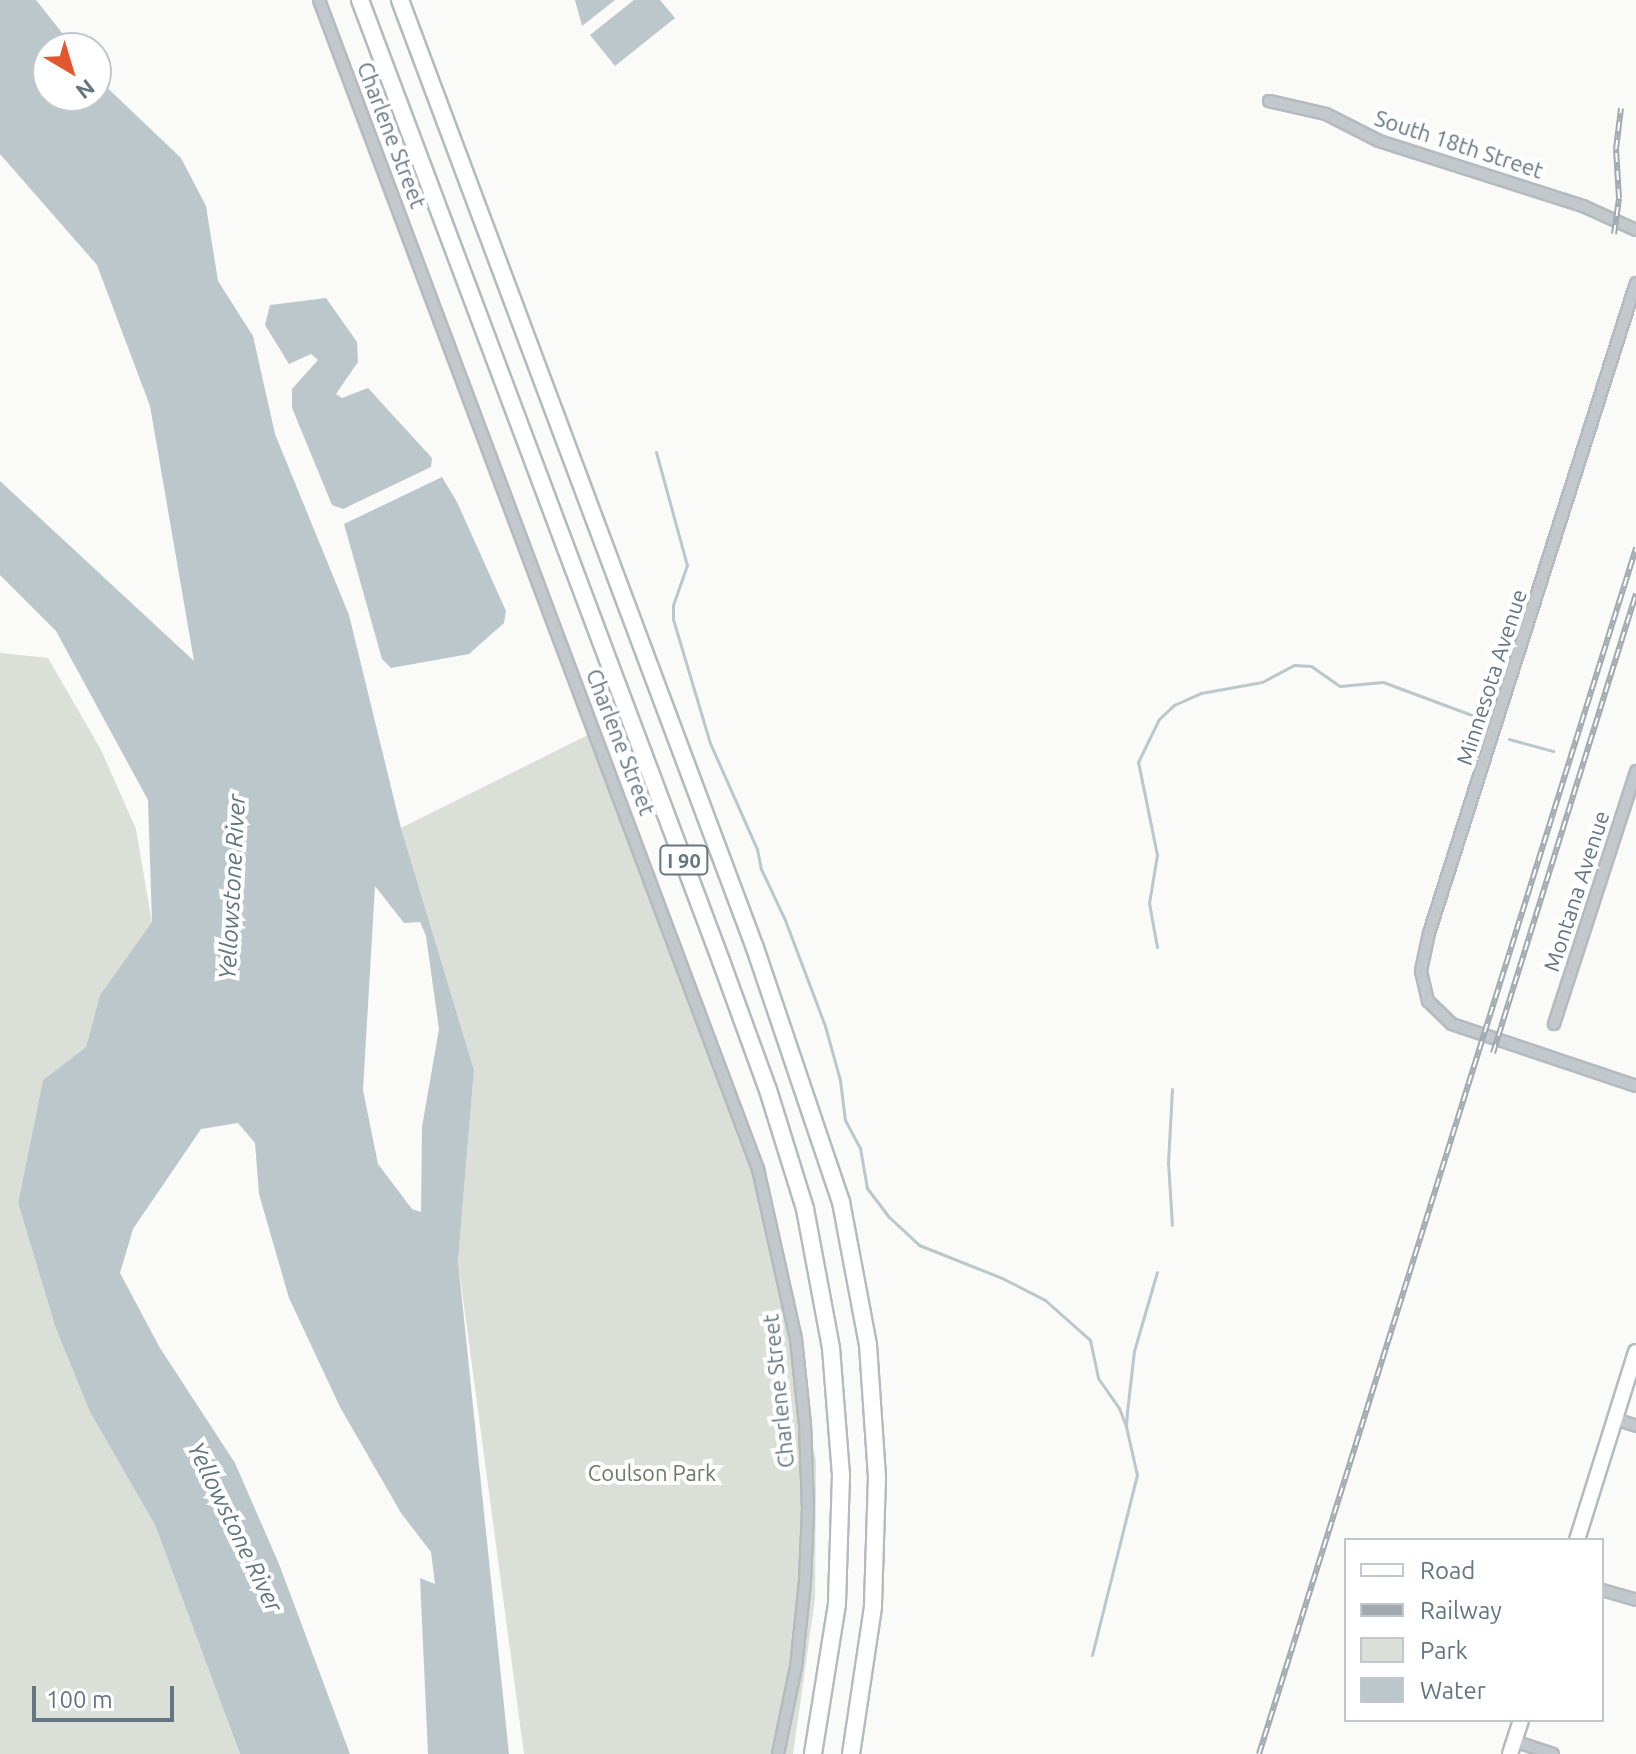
<!DOCTYPE html>
<html>
<head>
<meta charset="utf-8">
<style>
  body { margin:0 }
  #map { position:relative; width:1636px; height:1754px; overflow:hidden; background:#fafaf8; font-family:Ubuntu,sans-serif }
  div>[style] { position:absolute }
  .green>* { inset:0; background:#dadfd7 }
  .water>* { inset:0; background:#bbc7cb }
  .stream>* { height:3px; margin:-1.5px; padding:0 1.5px; transform-origin:1.5px; border-radius:1.5px; background:#bbc7cb }
  .roads { filter:drop-shadow(2px 0 #b5babe) drop-shadow(-2px 0 #b5babe) drop-shadow(0 2px #b5babe) drop-shadow(0 -2px #b5babe) }
  .minor>* { height:10px; margin:-5px; padding:0 5px; transform-origin:5px; border-radius:5px; background:#c3c8cc }
  .major>* { height:14px; margin:-7px; padding:0 7px; transform-origin:7px; border-radius:7px; background:#fff }
  .highway>* { height:16px; margin:-8px; padding:0 8px; transform-origin:8px; border-radius:8px; background:#fff }
  .rail>* { height:6px; margin-top:-3px; transform-origin:0; background:repeating-linear-gradient(90deg,#fff 0 9px,#a2aab0 0 18px); box-sizing:border-box; border-block:2px solid #a2aab0 }
  span { translate:-50% -50%; white-space:nowrap; text-align:center; line-height:1.15; -webkit-text-stroke:8px #fff; paint-order:stroke }
  .shield-label span { padding:2px 6px; background:#fff; border:2px solid; border-radius:6px; -webkit-text-stroke-width:0 }
  .shield-label { font-size:20px; color:#657683; font-weight:700 }
  .street-label { font-size:22px; color:#657683 }
  .park-label { font-size:22px; color:#687a64 }
  .water-label { font-size:24px; color:#60757c; font-style:italic }
  .legend { position:absolute; left:1344px; top:1538px; width:260px; height:184px; box-sizing:border-box; background:#fff; border:2px solid #c1c8cd; margin:0; padding:10px 14px; list-style:none; font-size:24px; color:#657683 }
  .legend li { display:flex; align-items:center; gap:16px; height:40px }
  .legend b { width:40px; border:2px solid #c1c8cd }
  .north { position:absolute; left:32px; top:32px; width:80px; height:80px; box-sizing:border-box; background:#fff; border:2px solid #c1c8cd; border-radius:50%; rotate:142deg; font-size:22px; font-weight:700; line-height:32px; text-align:center; color:#657683 }
  .north::after { content:''; display:block; margin:auto; width:28px; height:36px; background:#e4572e; clip-path:polygon(50% 0,100% 100%,50% 72%,0 100%) }
  .scale { position:absolute; left:32px; top:1686px; width:142px; height:36px; box-sizing:border-box; border:4px solid #657683; border-top:0; padding-left:10px; font-size:24px; line-height:28px; white-space:nowrap; color:#657683; -webkit-text-stroke:6px #fff; paint-order:stroke }
</style>
</head>
<body>
<div id="map">
  <div class="green">
    <div style="clip-path:polygon(0 653px,48px 658px,101px 750px,136px 829px,152px 923px,100px 995px,86px 1047px,43px 1080px,18px 1203px,56px 1329px,90px 1412px,155px 1525px,240px 1754px,0 1754px)"></div>
    <div style="clip-path:polygon(596px 731px,758px 1169px,816px 1461px,815px 1599px,793px 1754px,524px 1754px,458px 1261px,474px 1070px,401px 828px)"></div>
  </div>
  <div class="water">
    <div style="clip-path:polygon(evenodd,0 0,36px 0,74px 48px,48px 48px,48px 96px,96px 96px,96px 77px,181px 158px,206px 206px,218px 281px,253px 336px,275px 434px,349px 615px,401px 828px,474px 1070px,458px 1261px,509px 1754px,428px 1754px,420px 1578px,435px 1584px,431px 1552px,401px 1513px,340px 1407px,289px 1298px,259px 1194px,255px 1143px,238px 1123px,201px 1129px,133px 1229px,120px 1273px,160px 1348px,235px 1463px,279px 1564px,350px 1754px,240px 1754px,155px 1525px,90px 1412px,56px 1329px,18px 1203px,43px 1080px,86px 1047px,100px 995px,152px 922px,148px 800px,56px 631px,0 575px,0 481px,194px 661px,150px 406px,97px 265px,0 154px,0 0,375px 886px,404px 923px,420px 922px,426px 936px,439px 1029px,422px 1127px,421px 1212px,412px 1209px,378px 1164px,363px 1090px,375px 886px)"></div>
    <div style="clip-path:polygon(575px 0,615px 0,582px 26px)"></div>
    <div style="clip-path:polygon(634px 0,660px 0,675px 18px,615px 66px,590px 35px)"></div>
    <div style="clip-path:polygon(326px 298px,357px 342px,358px 362px,336px 394px,342px 398px,368px 388px,432px 458px,431px 467px,343px 509px,332px 505px,292px 408px,292px 389px,318px 360px,311px 354px,289px 364px,265px 325px,270px 305px)"></div>
    <div style="clip-path:polygon(442px 477px,457px 502px,506px 611px,504px 623px,469px 654px,391px 668px,382px 659px,344px 524px)"></div>
  </div>
  <div class="stream">
    <div style="left:656px;top:452px;width:117px;rotate:74.7deg"></div>
    <div style="left:687px;top:565px;width:42px;rotate:109.3deg"></div>
    <div style="left:673px;top:605px;width:14px;rotate:90deg"></div>
    <div style="left:673px;top:619px;width:129px;rotate:73.4deg"></div>
    <div style="left:710px;top:743px;width:116px;rotate:66.1deg"></div>
    <div style="left:757px;top:849px;width:20px;rotate:79deg"></div>
    <div style="left:761px;top:869px;width:56px;rotate:64.8deg"></div>
    <div style="left:785px;top:920px;width:113px;rotate:69.3deg"></div>
    <div style="left:825px;top:1026px;width:56px;rotate:74.5deg"></div>
    <div style="left:840px;top:1080px;width:40px;rotate:82.9deg"></div>
    <div style="left:845px;top:1120px;width:32px;rotate:62deg"></div>
    <div style="left:860px;top:1148px;width:41px;rotate:80.1deg"></div>
    <div style="left:867px;top:1188px;width:36px;rotate:53deg"></div>
    <div style="left:889px;top:1217px;width:41px;rotate:43deg"></div>
    <div style="left:919px;top:1245px;width:89px;rotate:21.7deg"></div>
    <div style="left:1002px;top:1278px;width:48px;rotate:27.1deg"></div>
    <div style="left:1045px;top:1300px;width:60px;rotate:41.6deg"></div>
    <div style="left:1090px;top:1340px;width:39px;rotate:78deg"></div>
    <div style="left:1098px;top:1378px;width:37px;rotate:55deg"></div>
    <div style="left:1119px;top:1408px;width:19px;rotate:69deg"></div>
    <div style="left:1509px;top:739px;width:46px;rotate:15.3deg"></div>
    <div style="left:1157px;top:947px;width:45px;rotate:-100.3deg"></div>
    <div style="left:1149px;top:903px;width:49px;rotate:-80.5deg"></div>
    <div style="left:1157px;top:855px;width:95px;rotate:-101.5deg"></div>
    <div style="left:1138px;top:762px;width:48px;rotate:-64deg"></div>
    <div style="left:1159px;top:719px;width:21px;rotate:-43deg"></div>
    <div style="left:1174px;top:705px;width:30px;rotate:-24deg"></div>
    <div style="left:1201px;top:693px;width:62px;rotate:-10.2deg"></div>
    <div style="left:1262px;top:682px;width:36px;rotate:-28deg"></div>
    <div style="left:1294px;top:665px;width:17px;rotate:3deg"></div>
    <div style="left:1311px;top:666px;width:35px;rotate:35deg"></div>
    <div style="left:1340px;top:686px;width:43px;rotate:-5.3deg"></div>
    <div style="left:1383px;top:682px;width:109px;rotate:20.4deg"></div>
    <div style="left:1172px;top:1089px;width:73px;rotate:93.1deg"></div>
    <div style="left:1168px;top:1162px;width:63px;rotate:86.4deg"></div>
    <div style="left:1092px;top:1655px;width:186px;rotate:-76deg"></div>
    <div style="left:1137px;top:1475px;width:50px;rotate:-102.7deg"></div>
    <div style="left:1126px;top:1426px;width:14px;rotate:-86deg"></div>
    <div style="left:1127px;top:1412px;width:61px;rotate:-83.5deg"></div>
    <div style="left:1134px;top:1351px;width:82px;rotate:-73.8deg"></div>
  </div>
  <div class="roads">
    <div class="minor">
      <div style="left:319px;top:0;width:1249px;rotate:69.42deg"></div>
      <div style="left:758px;top:1169px;width:174px;rotate:77.4deg"></div>
      <div style="left:796px;top:1339px;width:85px;rotate:84deg"></div>
      <div style="left:805px;top:1424px;width:85px;rotate:88deg"></div>
      <div style="left:808px;top:1509px;width:73px;rotate:92.4deg"></div>
      <div style="left:805px;top:1582px;width:85px;rotate:96deg"></div>
      <div style="left:796px;top:1667px;width:89px;rotate:101.7deg"></div>
      <div style="left:1269px;top:101px;width:58px;rotate:12.8deg"></div>
      <div style="left:1326px;top:114px;width:59px;rotate:27deg"></div>
      <div style="left:1379px;top:141px;width:214px;rotate:17.7deg"></div>
      <div style="left:1583px;top:206px;width:58px;rotate:24.4deg"></div>
      <div style="left:1636px;top:283px;width:682px;rotate:107.66deg"></div>
      <div style="left:1429px;top:933px;width:39px;rotate:102deg"></div>
      <div style="left:1421px;top:971px;width:31px;rotate:77deg"></div>
      <div style="left:1428px;top:1001px;width:33px;rotate:44deg"></div>
      <div style="left:1452px;top:1024px;width:194px;rotate:18.6deg"></div>
      <div style="left:1554px;top:1024px;width:266px;rotate:-72deg"></div>
      <div style="left:1615px;top:1419px;width:22px;rotate:18deg"></div>
      <div style="left:1602px;top:1590px;width:35px;rotate:16deg"></div>
      <div style="left:1514px;top:1741px;width:41px;rotate:18.4deg"></div>
    </div>
    <div class="major">
      <div style="left:1577px;top:1540px;width:197px;rotate:-72.6deg"></div>
      <div style="left:1510px;top:1754px;width:36px;rotate:-72deg"></div>
    </div>
    <div class="highway">
      <div style="left:360px;top:0;width:1027px;rotate:69.41deg"></div>
      <div style="left:721px;top:961px;width:137px;rotate:70deg"></div>
      <div style="left:768px;top:1090px;width:125px;rotate:72.7deg"></div>
      <div style="left:805px;top:1209px;width:141px;rotate:79.4deg"></div>
      <div style="left:831px;top:1348px;width:127px;rotate:85.5deg"></div>
      <div style="left:841px;top:1475px;width:129px;rotate:91.8deg"></div>
      <div style="left:837px;top:1604px;width:152px;rotate:99.1deg"></div>
      <div style="left:400px;top:0;width:1012px;rotate:69.47deg"></div>
      <div style="left:755px;top:948px;width:268px;rotate:71.3deg"></div>
      <div style="left:841px;top:1202px;width:146px;rotate:79.3deg"></div>
      <div style="left:868px;top:1345px;width:132px;rotate:86.1deg"></div>
      <div style="left:877px;top:1477px;width:130px;rotate:91.8deg"></div>
      <div style="left:873px;top:1607px;width:149px;rotate:98.5deg"></div>
    </div>
  </div>
  <div class="rail">
    <div style="left:1614px;top:234px;width:36px;rotate:-82deg"></div>
    <div style="left:1619px;top:198px;width:49px;rotate:-93.5deg"></div>
    <div style="left:1616px;top:149px;width:41px;rotate:-83deg"></div>
    <div style="left:1493px;top:1053px;width:481px;rotate:-72.7deg"></div>
    <div style="left:1259px;top:1754px;width:1264px;rotate:-72.64deg"></div>
  </div>
  <div class="shield-label">
    <span style="left:684px;top:860px">I 90</span>
  </div>
  <div class="street-label">
    <span style="left:392px;top:135px;rotate:69deg">Charlene Street</span>
    <span style="left:1459px;top:144px;rotate:18deg">South 18th Street</span>
    <span style="left:1491px;top:677px;rotate:-72deg">Minnesota Avenue</span>
    <span style="left:621px;top:742px;rotate:69deg">Charlene Street</span>
    <span style="left:1576px;top:891px;rotate:-72deg">Montana Avenue</span>
    <span style="left:778px;top:1391px;rotate:-96deg">Charlene Street</span>
  </div>
  <div class="park-label">
    <span style="left:652px;top:1473px">Coulson Park</span>
  </div>
  <div class="water-label">
    <span style="left:232px;top:887px;rotate:-87deg">Yellowstone River</span>
    <span style="left:235px;top:1527px;rotate:64deg">Yellowstone River</span>
  </div>
  <ul class="legend">
  <li><b style="height:10px;background:#fff"></b>Road</li>
  <li><b style="height:10px;background:#a2aab0"></b>Railway</li>
  <li><b style="height:22px;background:#dadfd7"></b>Park</li>
  <li><b style="height:22px;background:#bbc7cb"></b>Water</li>
  </ul>
  <div class="north">N</div>
  <div class="scale">100 m</div>
</div>
</body>
</html>
